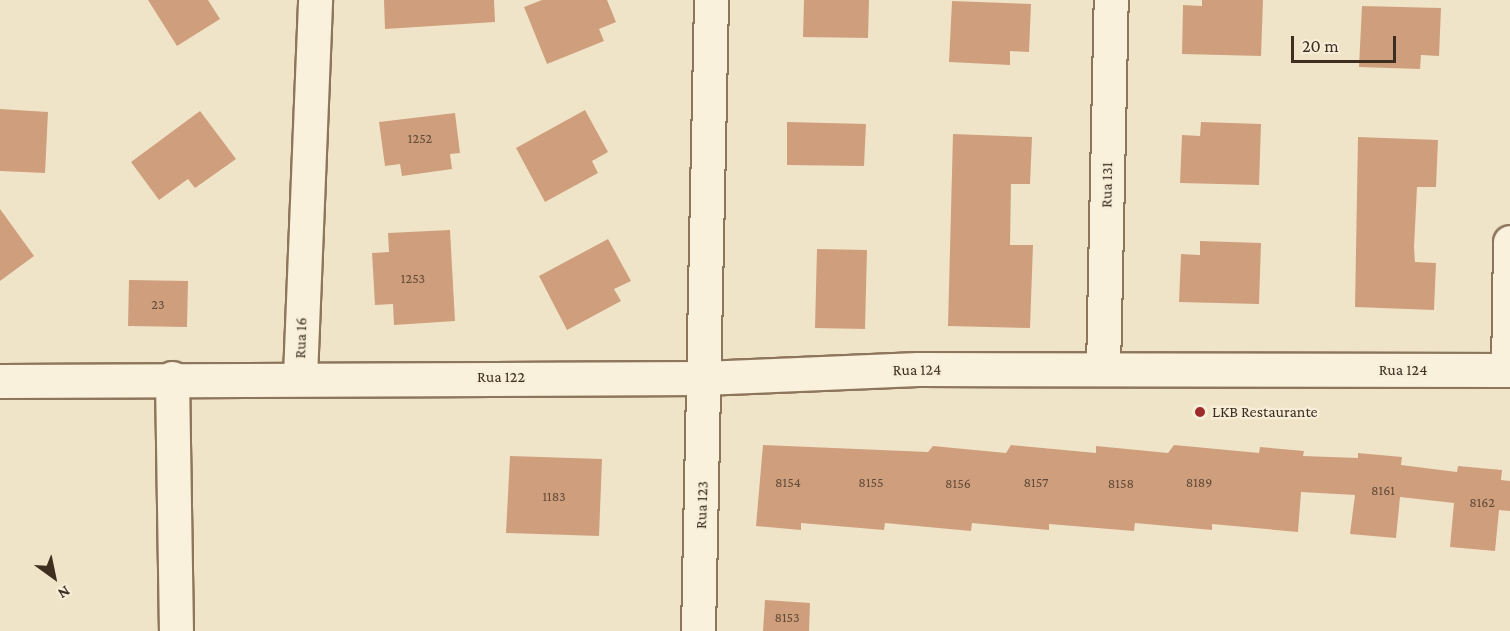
<!DOCTYPE html>
<html>
<head>
<meta charset="utf-8">
<style>
  body { margin:0 }
  #map { position:relative; width:1510px; height:631px; overflow:hidden; background:#f0e4c8; font-family:"Crimson Pro",serif }
  div>[style] { position:absolute }
  .building>* { inset:0; background:#cf9f7d }
  .roads { filter:drop-shadow(2px 0 #8d765c) drop-shadow(-2px 0 #8d765c) drop-shadow(0 2px #8d765c) drop-shadow(0 -2px #8d765c) }
  .minor>* { height:33px; margin:-16.5px; padding:0 16.5px; transform-origin:16.5px; border-radius:16.5px; background:#faf1dc }
  .dots>* { width:16px; height:16px; translate:-50% -50%; box-sizing:border-box; border:3px solid #f7eed8; border-radius:50% }
  span { translate:-50% -50%; white-space:nowrap; text-align:center; line-height:1.15; -webkit-text-stroke:4.5px #f7eed8; paint-order:stroke }
  .number-label { font-size:14px; color:#624a37 }
  .number-label span { -webkit-text-stroke-width:0 }
  .street-label { font-size:16px; color:#3d2e20 }
  .poi-label { font-size:16px; color:#3d2e20 }
  .left { translate:0 -50%; text-align:left }
  .north { position:absolute; left:24px; top:547px; width:60px; height:60px; -webkit-text-stroke:4px #f7eed8; paint-order:stroke; rotate:147deg; font-size:16px; font-weight:700; line-height:24px; text-align:center; color:#3d2e20 }
  .north::after { content:''; display:block; margin:auto; width:21px; height:27px; background:#3d2e20; clip-path:polygon(50% 0,100% 100%,50% 72%,0 100%) }
  .scale { position:absolute; left:1291px; top:36px; width:105px; height:27px; box-sizing:border-box; border:3px solid #3d2e20; border-top:0; padding-left:8px; font-size:18px; line-height:21px; white-space:nowrap; color:#3d2e20; -webkit-text-stroke:4px #f7eed8; paint-order:stroke }
</style>
</head>
<body>
<div id="map">
  <div class="building">
    <div style="clip-path:polygon(148px 0,208px 0,220px 19px,177px 46px)"></div>
    <div style="clip-path:polygon(384px 0,494px 0,495px 22px,385px 29px)"></div>
    <div style="clip-path:polygon(542px 0,607px 0,616px 22px,599px 29px,604px 41px,547px 64px,524px 7px)"></div>
    <div style="clip-path:polygon(804px 0,869px 0,868px 38px,803px 37px)"></div>
    <div style="clip-path:polygon(1202px 0,1263px 0,1261px 56px,1182px 54px,1183px 5px,1202px 6px)"></div>
    <div style="clip-path:polygon(952px 1px,1031px 4px,1029px 52px,1010px 51px,1010px 65px,949px 62px)"></div>
    <div style="clip-path:polygon(1362px 6px,1441px 8px,1439px 56px,1421px 55px,1420px 69px,1359px 67px)"></div>
    <div style="clip-path:polygon(0 109px,48px 112px,45px 173px,0 171px)"></div>
    <div style="clip-path:polygon(585px 110px,608px 152px,592px 161px,598px 173px,545px 202px,516px 148px)"></div>
    <div style="clip-path:polygon(200px 111px,236px 159px,195px 188px,188px 179px,159px 200px,131px 162px)"></div>
    <div style="clip-path:polygon(455px 113px,460px 153px,450px 154px,452px 169px,402px 176px,400px 164px,385px 166px,379px 122px)"></div>
    <div style="clip-path:polygon(787px 122px,866px 124px,864px 166px,787px 165px)"></div>
    <div style="clip-path:polygon(1201px 122px,1261px 124px,1259px 185px,1180px 183px,1182px 135px,1200px 136px)"></div>
    <div style="clip-path:polygon(953px 134px,1032px 137px,1030px 184px,1011px 184px,1010px 245px,1033px 245px,1030px 328px,948px 326px)"></div>
    <div style="clip-path:polygon(1358px 137px,1438px 140px,1436px 187px,1417px 187px,1414px 248px,1415px 262px,1436px 263px,1434px 310px,1355px 307px)"></div>
    <div style="clip-path:polygon(0 209px,34px 256px,0 281px)"></div>
    <div style="clip-path:polygon(450px 230px,455px 321px,394px 325px,393px 304px,375px 305px,372px 253px,389px 252px,388px 233px)"></div>
    <div style="clip-path:polygon(608px 239px,631px 281px,614px 289px,621px 301px,567px 330px,539px 276px)"></div>
    <div style="clip-path:polygon(1200px 241px,1261px 243px,1259px 304px,1179px 302px,1181px 254px,1200px 255px)"></div>
    <div style="clip-path:polygon(817px 249px,867px 250px,865px 329px,815px 328px)"></div>
    <div style="clip-path:polygon(129px 280px,188px 281px,187px 327px,128px 326px)"></div>
    <div style="clip-path:polygon(763px 445px,928px 452px,933px 446px,1006px 453px,1011px 445px,1096px 453px,1096px 446px,1168px 453px,1174px 445px,1259px 453px,1260px 447px,1304px 451px,1303px 456px,1358px 458px,1358px 453px,1402px 457px,1401px 465px,1457px 472px,1458px 466px,1502px 470px,1501px 480px,1510px 481px,1510px 511px,1499px 510px,1495px 551px,1450px 547px,1454px 503px,1400px 497px,1396px 538px,1350px 534px,1355px 495px,1301px 492px,1298px 532px,1212px 524px,1212px 530px,1135px 523px,1134px 531px,1049px 524px,1049px 530px,972px 523px,971px 531px,885px 523px,884px 530px,801px 523px,801px 530px,756px 526px)"></div>
    <div style="clip-path:polygon(510px 456px,602px 459px,599px 536px,506px 533px)"></div>
    <div style="clip-path:polygon(765px 600px,810px 603px,809px 631px,763px 631px)"></div>
  </div>
  <div class="roads">
    <div class="minor">
      <div style="left:1103px;top:369px;width:369px;rotate:-88.8deg"></div>
      <div style="left:1508px;top:370px;width:128px;rotate:-89.1deg"></div>
      <div style="left:300px;top:376px;width:376px;rotate:-87.7deg"></div>
      <div style="left:172px;top:378px;width:253px;rotate:89.1deg"></div>
      <div style="left:0;top:381px;width:703px;rotate:-0.24deg"></div>
      <div style="left:703px;top:378px;width:215px;rotate:-2.4deg"></div>
      <div style="left:918px;top:369px;width:592px;rotate:0.1deg"></div>
      <div style="left:698px;top:631px;width:631px;rotate:-88.82deg"></div>
    </div>
  </div>
  <div class="dots">
    <div style="left:1200px;top:412px;background:#9e2a2b"></div>
  </div>
  <div class="number-label">
    <span style="left:420px;top:138px">1252</span>
    <span style="left:413px;top:278px">1253</span>
    <span style="left:158px;top:304px">23</span>
    <span style="left:788px;top:482px">8154</span>
    <span style="left:871px;top:482px">8155</span>
    <span style="left:1036px;top:482px">8157</span>
    <span style="left:1199px;top:482px">8189</span>
    <span style="left:958px;top:483px">8156</span>
    <span style="left:1121px;top:483px">8158</span>
    <span style="left:1383px;top:490px">8161</span>
    <span style="left:554px;top:496px">1183</span>
    <span style="left:1482px;top:502px">8162</span>
    <span style="left:787px;top:617px">8153</span>
  </div>
  <div class="street-label">
    <span style="left:1107px;top:185px;rotate:-89deg">Rua 131</span>
    <span style="left:301px;top:338px;rotate:-88deg">Rua 16</span>
    <span style="left:917px;top:370px;rotate:-1deg">Rua 124</span>
    <span style="left:1403px;top:370px">Rua 124</span>
    <span style="left:501px;top:377px">Rua 122</span>
    <span style="left:702px;top:505px;rotate:-88deg">Rua 123</span>
  </div>
  <div class="poi-label">
    <span class="left" style="left:1212px;top:412px">LKB Restaurante</span>
  </div>
  <div class="north">N</div>
  <div class="scale">20 m</div>
</div>
</body>
</html>
